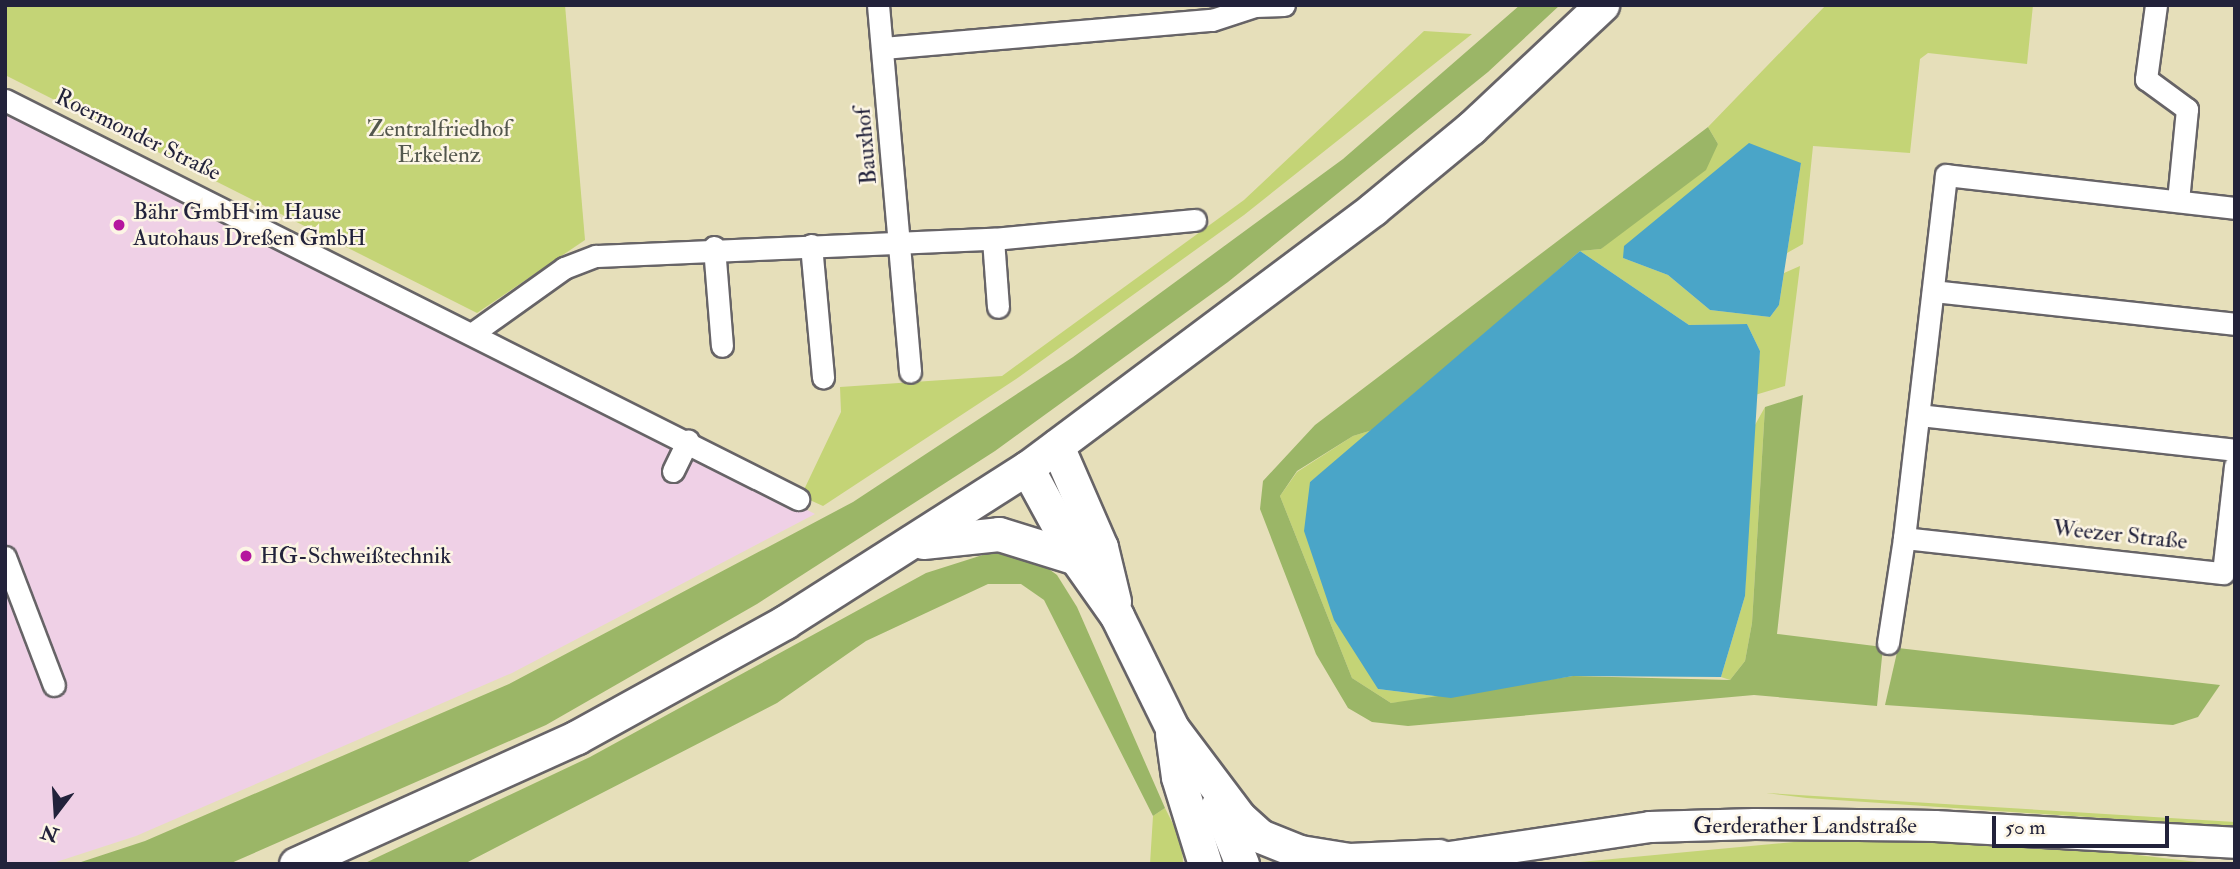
<!DOCTYPE html>
<html>
<head>
<meta charset="utf-8">
<style>
  body { margin:0 }
  #map { position:relative; width:2240px; height:869px; overflow:hidden; background:#e6dfba; font-family:"IM FELL Double Pica",serif }
  div>[style] { position:absolute }
  .built>* { inset:0; background:#efd0e6 }
  .green>* { inset:0; background:#c4d476 }
  .forest>* { inset:0; background:#9bb667 }
  .water>* { inset:0; background:#4aa5c8 }
  .roads { filter:drop-shadow(2px 0 #676467) drop-shadow(-2px 0 #676467) drop-shadow(0 2px #676467) drop-shadow(0 -2px #676467) }
  .street>* { height:21px; margin:-10.5px; padding:0 10.5px; transform-origin:10.5px; border-radius:10.5px; background:#fff }
  .secondary>* { height:30px; margin:-15px; padding:0 15px; transform-origin:15px; border-radius:15px; background:#fff }
  .primary>* { height:33px; margin:-16.5px; padding:0 16.5px; transform-origin:16.5px; border-radius:16.5px; background:#fff }
  .dots>* { width:19px; height:19px; translate:-50% -50%; box-sizing:border-box; border:4px solid #fcf5e5; border-radius:50% }
  span { translate:-50% -50%; white-space:nowrap; text-align:center; line-height:1.15; -webkit-text-stroke:5px #fcf5e5; paint-order:stroke }
  .park-label { font-size:23px; color:#53574d }
  .street-label { font-size:23px; color:#22223b }
  .poi-label { font-size:23px; color:#22223b }
  .left { translate:0 -50%; text-align:left }
  .frame { position:absolute; inset:0; border:7px solid #22223b; pointer-events:none }
  .north { position:absolute; left:21px; top:778px; width:70px; height:70px; -webkit-text-stroke:5px #fcf5e5; paint-order:stroke; rotate:197deg; font-size:19px; font-weight:700; line-height:28px; text-align:center; color:#22223b }
  .north::after { content:''; display:block; margin:auto; width:24px; height:32px; background:#22223b; clip-path:polygon(50% 0,100% 100%,50% 72%,0 100%) }
  .scale { position:absolute; left:1992px; top:816px; width:177px; height:32px; box-sizing:border-box; border:4px solid #22223b; border-top:0; padding-left:9px; font-size:21px; line-height:24px; white-space:nowrap; color:#22223b; -webkit-text-stroke:5px #fcf5e5; paint-order:stroke }
</style>
</head>
<body>
<div id="map">
  <div class="built">
    <div style="clip-path:polygon(5px 113px,354px 278px,815px 514px,512px 673px,136px 836px,50px 864px,5px 864px)"></div>
  </div>
  <div class="green">
    <div style="clip-path:polygon(5px 5px,565px 5px,585px 240px,477px 313px,5px 75px)"></div>
    <div style="clip-path:polygon(1826px 5px,2033px 5px,2027px 64px,1928px 53px,1920px 59px,1910px 153px,1813px 146px,1803px 244px,1787px 253px,1801px 163px,1623px 258px,1668px 275px,1710px 310px,1770px 317px,1779px 305px,1784px 273px,1800px 266px,1785px 386px,1755px 395px,1760px 351px,1747px 324px,1689px 325px,1580px 251px,1601px 249px,1718px 144px,1708px 127px)"></div>
    <div style="clip-path:polygon(1424px 31px,1472px 34px,1244px 215px,1019px 377px,823px 506px,801px 496px,841px 412px,840px 387px,1002px 376px,1244px 200px)"></div>
    <div style="clip-path:polygon(1765px 407px,1752px 623px,1745px 661px,1730px 680px,1721px 677px,1745px 596px,1751px 432px)"></div>
    <div style="clip-path:polygon(1379px 428px,1310px 482px,1378px 689px,1451px 698px,1391px 703px,1352px 678px,1280px 496px,1297px 472px,1353px 436px)"></div>
    <div style="clip-path:polygon(1766px 793px,2235px 822px,2235px 827px,1807px 798px)"></div>
    <div style="clip-path:polygon(1165px 808px,1182px 842px,1183px 864px,1150px 864px,1153px 816px)"></div>
    <div style="clip-path:polygon(1836px 838px,2033px 843px,2215px 864px,1559px 864px)"></div>
  </div>
  <div class="forest">
    <div style="clip-path:polygon(1520px 5px,1560px 5px,1488px 72px,1228px 282px,995px 451px,757px 604px,546px 725px,229px 864px,75px 864px,145px 841px,509px 684px,853px 502px,1073px 357px,1343px 159px)"></div>
    <div style="clip-path:polygon(1708px 127px,1718px 144px,1706px 170px,1601px 249px,1580px 251px,1379px 428px,1353px 436px,1297px 471px,1280px 496px,1352px 678px,1391px 703px,1573px 676px,1730px 680px,1745px 661px,1752px 623px,1765px 407px,1803px 395px,1777px 634px,1883px 647px,1877px 706px,1754px 695px,1408px 726px,1372px 722px,1348px 708px,1316px 654px,1260px 509px,1263px 481px,1315px 425px)"></div>
    <div style="clip-path:polygon(989px 553px,1031px 556px,1057px 575px,1077px 607px,1165px 808px,1153px 816px,1044px 600px,1021px 584px,988px 584px,866px 641px,777px 703px,464px 864px,363px 864px,590px 757px,926px 573px)"></div>
    <div style="clip-path:polygon(1898px 648px,2220px 685px,2198px 717px,2173px 725px,1885px 705px)"></div>
  </div>
  <div class="water">
    <div style="clip-path:polygon(1749px 143px,1801px 163px,1779px 305px,1770px 317px,1710px 310px,1668px 275px,1623px 258px,1624px 246px)"></div>
    <div style="clip-path:polygon(1580px 251px,1689px 325px,1747px 324px,1760px 351px,1745px 596px,1721px 677px,1573px 676px,1451px 698px,1378px 689px,1334px 620px,1304px 531px,1310px 482px)"></div>
  </div>
  <div class="roads">
    <div class="street">
      <div style="left:878px;top:5px;width:368px;rotate:85deg"></div>
      <div style="left:2156px;top:5px;width:75px;rotate:97.7deg"></div>
      <div style="left:2146px;top:79px;width:51px;rotate:36.2deg"></div>
      <div style="left:2187px;top:109px;width:92px;rotate:95.6deg"></div>
      <div style="left:883px;top:48px;width:330px;rotate:-4.9deg"></div>
      <div style="left:1212px;top:20px;width:45px;rotate:-18deg"></div>
      <div style="left:1255px;top:6px;width:29px;rotate:-2deg"></div>
      <div style="left:5px;top:100px;width:888px;rotate:26.71deg"></div>
      <div style="left:2235px;top:208px;width:291px;rotate:-173.5deg"></div>
      <div style="left:1946px;top:175px;width:365px;rotate:96.6deg"></div>
      <div style="left:1904px;top:538px;width:321px;rotate:6.3deg"></div>
      <div style="left:2223px;top:573px;width:108px;rotate:-83.6deg"></div>
      <div style="left:993px;top:239px;width:68px;rotate:85.8deg"></div>
      <div style="left:811px;top:245px;width:133px;rotate:84.8deg"></div>
      <div style="left:714px;top:247px;width:99px;rotate:85.4deg"></div>
      <div style="left:1933px;top:291px;width:304px;rotate:6.2deg"></div>
      <div style="left:473px;top:333px;width:112px;rotate:-35.5deg"></div>
      <div style="left:564px;top:268px;width:34px;rotate:-21deg"></div>
      <div style="left:596px;top:256px;width:397px;rotate:-2.5deg"></div>
      <div style="left:993px;top:239px;width:203px;rotate:-5.4deg"></div>
      <div style="left:1919px;top:415px;width:318px;rotate:6.3deg"></div>
      <div style="left:673px;top:471px;width:34px;rotate:-64deg"></div>
      <div style="left:5px;top:557px;width:137px;rotate:69.1deg"></div>
      <div style="left:1888px;top:643px;width:106px;rotate:-81.3deg"></div>
    </div>
    <div class="secondary">
      <div style="left:1416px;top:862px;width:237px;rotate:-8.5deg"></div>
      <div style="left:1650px;top:827px;width:105px;rotate:-1.6deg"></div>
      <div style="left:1755px;top:824px;width:180px;rotate:0.6deg"></div>
      <div style="left:1935px;top:826px;width:300px;rotate:3.2deg"></div>
    </div>
    <div class="primary">
      <div style="left:1057px;top:446px;width:110px;rotate:66.5deg"></div>
      <div style="left:1101px;top:547px;width:56px;rotate:76.5deg"></div>
      <div style="left:1027px;top:468px;width:102px;rotate:61.4deg"></div>
      <div style="left:1076px;top:558px;width:71px;rotate:54.7deg"></div>
      <div style="left:1117px;top:616px;width:125px;rotate:63.8deg"></div>
      <div style="left:1172px;top:728px;width:111px;rotate:53deg"></div>
      <div style="left:1239px;top:817px;width:28px;rotate:42deg"></div>
      <div style="left:1260px;top:836px;width:43px;rotate:21.8deg"></div>
      <div style="left:1300px;top:852px;width:50px;rotate:9.3deg"></div>
      <div style="left:1349px;top:860px;width:90px;rotate:-2.5deg"></div>
      <div style="left:923px;top:542px;width:76px;rotate:-6deg"></div>
      <div style="left:999px;top:534px;width:81px;rotate:17.3deg"></div>
      <div style="left:1172px;top:734px;width:43px;rotate:82.1deg"></div>
      <div style="left:1178px;top:777px;width:91px;rotate:72.8deg"></div>
      <div style="left:1218px;top:805px;width:64px;rotate:67.9deg"></div>
      <div style="left:296px;top:864px;width:308px;rotate:-24.3deg"></div>
      <div style="left:577px;top:737px;width:238px;rotate:-28.9deg"></div>
      <div style="left:785px;top:622px;width:287px;rotate:-32.5deg"></div>
      <div style="left:1027px;top:468px;width:432px;rotate:-36.8deg"></div>
      <div style="left:1373px;top:209px;width:127px;rotate:-39.6deg"></div>
      <div style="left:1471px;top:128px;width:180px;rotate:-43.2deg"></div>
    </div>
  </div>
  <div class="dots">
    <div style="left:119px;top:225px;background:#b5179e"></div>
    <div style="left:246px;top:556px;background:#b5179e"></div>
  </div>
  <div class="park-label">
    <span style="left:439px;top:142px">Zentralfriedhof<br>Erkelenz</span>
  </div>
  <div class="street-label">
    <span style="left:138px;top:135px;rotate:26deg">Roermonder Straße</span>
    <span style="left:866px;top:146px;rotate:-95deg">Bauxhof</span>
    <span style="left:2120px;top:535px;rotate:6deg">Weezer Straße</span>
    <span style="left:1805px;top:826px">Gerderather Landstraße</span>
  </div>
  <div class="poi-label">
    <span class="left" style="left:133px;top:225px">Bähr GmbH im Hause<br>Autohaus Dreßen GmbH</span>
    <span class="left" style="left:260px;top:556px">HG-Schweißtechnik</span>
  </div>
  <div class="frame"></div>
  <div class="north">N</div>
  <div class="scale">50 m</div>
</div>
</body>
</html>
